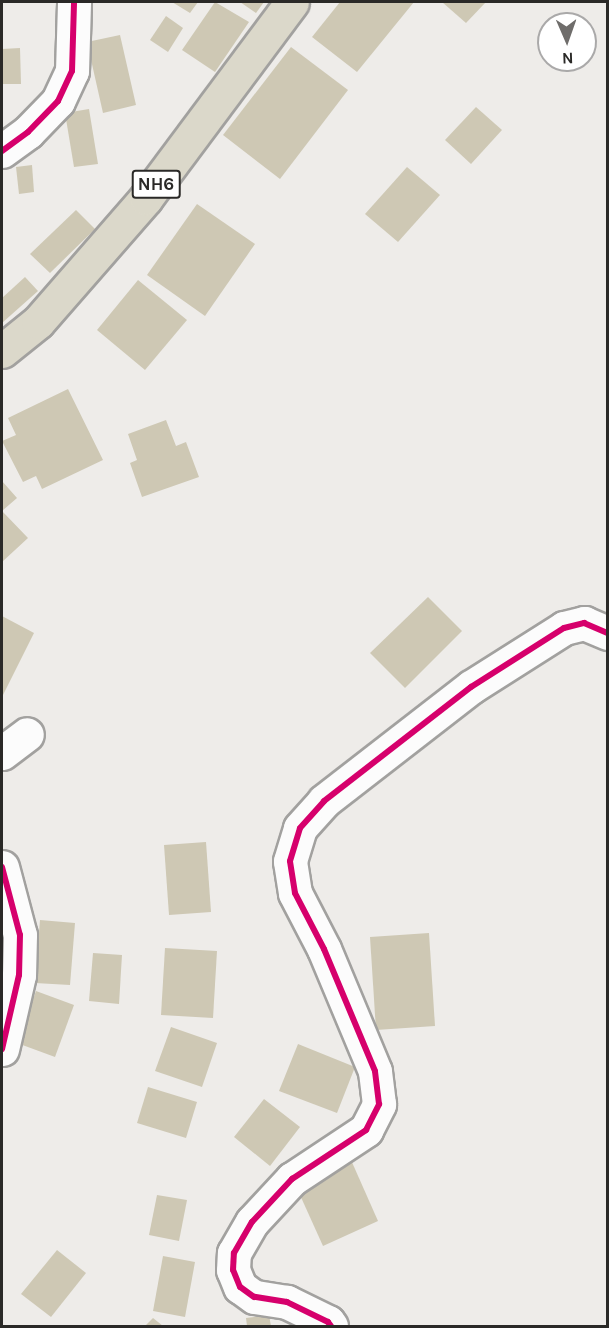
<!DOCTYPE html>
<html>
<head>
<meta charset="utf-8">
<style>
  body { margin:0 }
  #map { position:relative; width:609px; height:1328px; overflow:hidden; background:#eeece9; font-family:Karla,sans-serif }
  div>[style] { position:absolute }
  .building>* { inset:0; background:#cec8b4 }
  .roads { filter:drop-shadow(2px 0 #a2a19f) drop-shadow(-2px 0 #a2a19f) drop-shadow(0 2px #a2a19f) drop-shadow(0 -2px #a2a19f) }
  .minor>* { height:33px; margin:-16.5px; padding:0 16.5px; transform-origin:16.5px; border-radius:16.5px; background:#fcfcfc }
  .highway>* { height:33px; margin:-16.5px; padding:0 16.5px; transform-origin:16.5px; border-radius:16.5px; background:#dbd8ca }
  .cycleway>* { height:6px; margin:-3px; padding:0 3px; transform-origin:3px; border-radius:3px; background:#d6006c }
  span { translate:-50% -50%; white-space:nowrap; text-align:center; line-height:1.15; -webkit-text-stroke:4.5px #fff; paint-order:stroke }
  .shield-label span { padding:2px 4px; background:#fff; border:2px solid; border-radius:4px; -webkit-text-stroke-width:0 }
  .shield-label { font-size:18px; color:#2a2927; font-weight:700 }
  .frame { position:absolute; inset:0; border:3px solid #2a2927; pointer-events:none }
  .north { position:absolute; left:537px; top:12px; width:60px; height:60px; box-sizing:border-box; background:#fff; border:2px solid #aaa9a9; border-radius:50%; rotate:178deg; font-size:16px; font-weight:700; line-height:24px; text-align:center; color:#2a2927 }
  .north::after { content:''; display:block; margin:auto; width:21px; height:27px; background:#6f6d6b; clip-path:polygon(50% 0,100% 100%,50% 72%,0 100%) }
</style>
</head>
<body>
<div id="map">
  <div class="building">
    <div style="clip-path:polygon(172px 2px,198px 2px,190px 13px)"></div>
    <div style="clip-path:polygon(215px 2px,249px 22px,215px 72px,182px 50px)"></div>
    <div style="clip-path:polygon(240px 2px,264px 2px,256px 13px)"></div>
    <div style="clip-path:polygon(340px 2px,414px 2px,357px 72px,312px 37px)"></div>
    <div style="clip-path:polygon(442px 2px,486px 2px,466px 23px)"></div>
    <div style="clip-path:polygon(166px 16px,183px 28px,168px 52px,150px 40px)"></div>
    <div style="clip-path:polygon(120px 35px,136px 105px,103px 113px,87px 42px)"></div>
    <div style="clip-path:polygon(291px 47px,348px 90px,280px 179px,223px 135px)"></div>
    <div style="clip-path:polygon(20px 48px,21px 84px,2px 84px,2px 49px)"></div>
    <div style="clip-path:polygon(476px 107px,502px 130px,471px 164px,445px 140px)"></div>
    <div style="clip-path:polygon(89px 109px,98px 164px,74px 167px,65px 113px)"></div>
    <div style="clip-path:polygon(32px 165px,34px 192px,19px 194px,16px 167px)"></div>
    <div style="clip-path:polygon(407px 167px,440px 195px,398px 242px,365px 214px)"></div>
    <div style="clip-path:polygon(197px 204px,255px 244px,205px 316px,147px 275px)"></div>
    <div style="clip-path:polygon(76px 210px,95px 229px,50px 273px,30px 254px)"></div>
    <div style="clip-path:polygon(25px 277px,38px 291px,2px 323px,2px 298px)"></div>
    <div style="clip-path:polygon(138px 280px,187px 320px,145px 370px,97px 330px)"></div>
    <div style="clip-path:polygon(68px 389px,103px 460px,42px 489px,36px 476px,23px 482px,2px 441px,16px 435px,8px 418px)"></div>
    <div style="clip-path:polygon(166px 420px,176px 446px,186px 442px,199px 477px,142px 497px,130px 463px,137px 460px,128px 434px)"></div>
    <div style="clip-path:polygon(2px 481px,17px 498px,2px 511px,28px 538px,2px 562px)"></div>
    <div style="clip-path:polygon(428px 597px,462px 631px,405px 688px,370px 653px)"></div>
    <div style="clip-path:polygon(2px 616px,34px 633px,2px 697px)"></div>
    <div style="clip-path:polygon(206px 842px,211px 912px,169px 915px,164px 845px)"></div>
    <div style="clip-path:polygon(40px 920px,75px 923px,70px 985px,35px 983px)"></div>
    <div style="clip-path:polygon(429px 933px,435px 1026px,376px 1030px,370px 937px)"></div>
    <div style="clip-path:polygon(165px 948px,217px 951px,213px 1018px,161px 1015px)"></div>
    <div style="clip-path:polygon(93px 953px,122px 955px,119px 1004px,89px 1001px)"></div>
    <div style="clip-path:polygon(36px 991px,74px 1005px,55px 1057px,17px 1043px)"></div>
    <div style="clip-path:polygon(171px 1027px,217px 1043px,202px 1087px,155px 1071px)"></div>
    <div style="clip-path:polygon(298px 1044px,355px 1067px,337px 1113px,279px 1091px)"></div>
    <div style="clip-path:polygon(148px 1087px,197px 1102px,186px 1138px,137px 1123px)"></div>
    <div style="clip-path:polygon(264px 1099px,300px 1127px,270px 1166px,234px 1137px)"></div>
    <div style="clip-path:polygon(351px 1160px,378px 1221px,323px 1246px,295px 1184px)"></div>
    <div style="clip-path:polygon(157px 1195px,187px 1200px,179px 1241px,149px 1235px)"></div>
    <div style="clip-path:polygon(57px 1250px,86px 1273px,51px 1317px,21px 1294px)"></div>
    <div style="clip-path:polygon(163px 1256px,195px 1262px,185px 1317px,153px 1311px)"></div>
    <div style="clip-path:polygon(269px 1315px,271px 1326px,247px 1326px,246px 1318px)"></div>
    <div style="clip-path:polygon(153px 1318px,163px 1326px,145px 1326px)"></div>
  </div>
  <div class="roads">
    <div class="minor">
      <div style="left:2px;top:151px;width:32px;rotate:-36deg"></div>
      <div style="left:28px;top:132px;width:43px;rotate:-45.9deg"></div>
      <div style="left:58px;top:101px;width:33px;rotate:-65deg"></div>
      <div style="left:72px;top:71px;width:69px;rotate:-88.3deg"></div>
      <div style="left:2px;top:753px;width:31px;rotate:-37deg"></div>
      <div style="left:2px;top:867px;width:70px;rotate:75.2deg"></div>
      <div style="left:20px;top:935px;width:40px;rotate:91.4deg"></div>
      <div style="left:19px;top:975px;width:76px;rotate:102.9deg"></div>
      <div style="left:331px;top:1326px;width:5px;rotate:-127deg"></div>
      <div style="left:328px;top:1322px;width:46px;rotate:-154deg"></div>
      <div style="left:287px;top:1302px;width:33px;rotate:-171deg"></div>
      <div style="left:254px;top:1297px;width:17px;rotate:-144deg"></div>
      <div style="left:240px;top:1287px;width:18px;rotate:-112deg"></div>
      <div style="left:233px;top:1270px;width:17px;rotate:-87deg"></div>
      <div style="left:234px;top:1253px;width:36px;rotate:-60deg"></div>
      <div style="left:252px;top:1222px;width:59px;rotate:-47.1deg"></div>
      <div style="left:292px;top:1179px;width:89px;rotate:-33.5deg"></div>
      <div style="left:366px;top:1130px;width:29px;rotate:-63deg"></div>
      <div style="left:379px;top:1104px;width:33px;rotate:-97deg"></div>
      <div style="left:375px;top:1071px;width:132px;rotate:-112.7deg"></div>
      <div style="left:324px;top:949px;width:63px;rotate:-117.4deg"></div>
      <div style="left:295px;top:893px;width:32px;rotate:-99deg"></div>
      <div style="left:290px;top:861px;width:34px;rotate:-73deg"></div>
      <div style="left:300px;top:828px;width:36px;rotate:-48deg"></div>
      <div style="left:324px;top:801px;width:186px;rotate:-37.8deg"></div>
      <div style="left:471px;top:687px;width:110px;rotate:-32.4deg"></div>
      <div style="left:564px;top:628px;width:21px;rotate:-14deg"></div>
      <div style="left:584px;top:623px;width:26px;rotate:23deg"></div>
    </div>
    <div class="highway">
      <div style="left:2px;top:351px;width:46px;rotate:-38.9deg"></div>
      <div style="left:38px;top:322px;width:164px;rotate:-48.9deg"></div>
      <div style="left:146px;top:198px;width:244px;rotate:-53.3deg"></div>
    </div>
  </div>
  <div class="cycleway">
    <div style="left:2px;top:151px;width:32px;rotate:-36deg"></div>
    <div style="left:28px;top:132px;width:43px;rotate:-45.9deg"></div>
    <div style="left:58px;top:101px;width:33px;rotate:-65deg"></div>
    <div style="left:72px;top:71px;width:69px;rotate:-88.3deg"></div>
    <div style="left:2px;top:867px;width:70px;rotate:75.2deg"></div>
    <div style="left:20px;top:935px;width:40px;rotate:91.4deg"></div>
    <div style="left:19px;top:975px;width:76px;rotate:102.9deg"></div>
    <div style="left:331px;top:1326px;width:5px;rotate:-127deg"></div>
    <div style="left:328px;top:1322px;width:46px;rotate:-154deg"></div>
    <div style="left:287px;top:1302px;width:33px;rotate:-171deg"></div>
    <div style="left:254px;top:1297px;width:17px;rotate:-144deg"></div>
    <div style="left:240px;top:1287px;width:18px;rotate:-112deg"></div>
    <div style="left:233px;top:1270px;width:17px;rotate:-87deg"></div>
    <div style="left:234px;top:1253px;width:36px;rotate:-60deg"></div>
    <div style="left:252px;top:1222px;width:59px;rotate:-47.1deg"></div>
    <div style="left:292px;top:1179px;width:89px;rotate:-33.5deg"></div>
    <div style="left:366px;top:1130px;width:29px;rotate:-63deg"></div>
    <div style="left:379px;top:1104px;width:33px;rotate:-97deg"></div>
    <div style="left:375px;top:1071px;width:132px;rotate:-112.7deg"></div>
    <div style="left:324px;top:949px;width:63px;rotate:-117.4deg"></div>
    <div style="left:295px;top:893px;width:32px;rotate:-99deg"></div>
    <div style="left:290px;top:861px;width:34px;rotate:-73deg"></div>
    <div style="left:300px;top:828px;width:36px;rotate:-48deg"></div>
    <div style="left:324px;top:801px;width:186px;rotate:-37.8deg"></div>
    <div style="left:471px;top:687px;width:110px;rotate:-32.4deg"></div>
    <div style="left:564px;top:628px;width:21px;rotate:-14deg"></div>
    <div style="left:584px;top:623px;width:26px;rotate:23deg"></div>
  </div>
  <div class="shield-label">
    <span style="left:156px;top:184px">NH6</span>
  </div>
  <div class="frame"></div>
  <div class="north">N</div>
</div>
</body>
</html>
